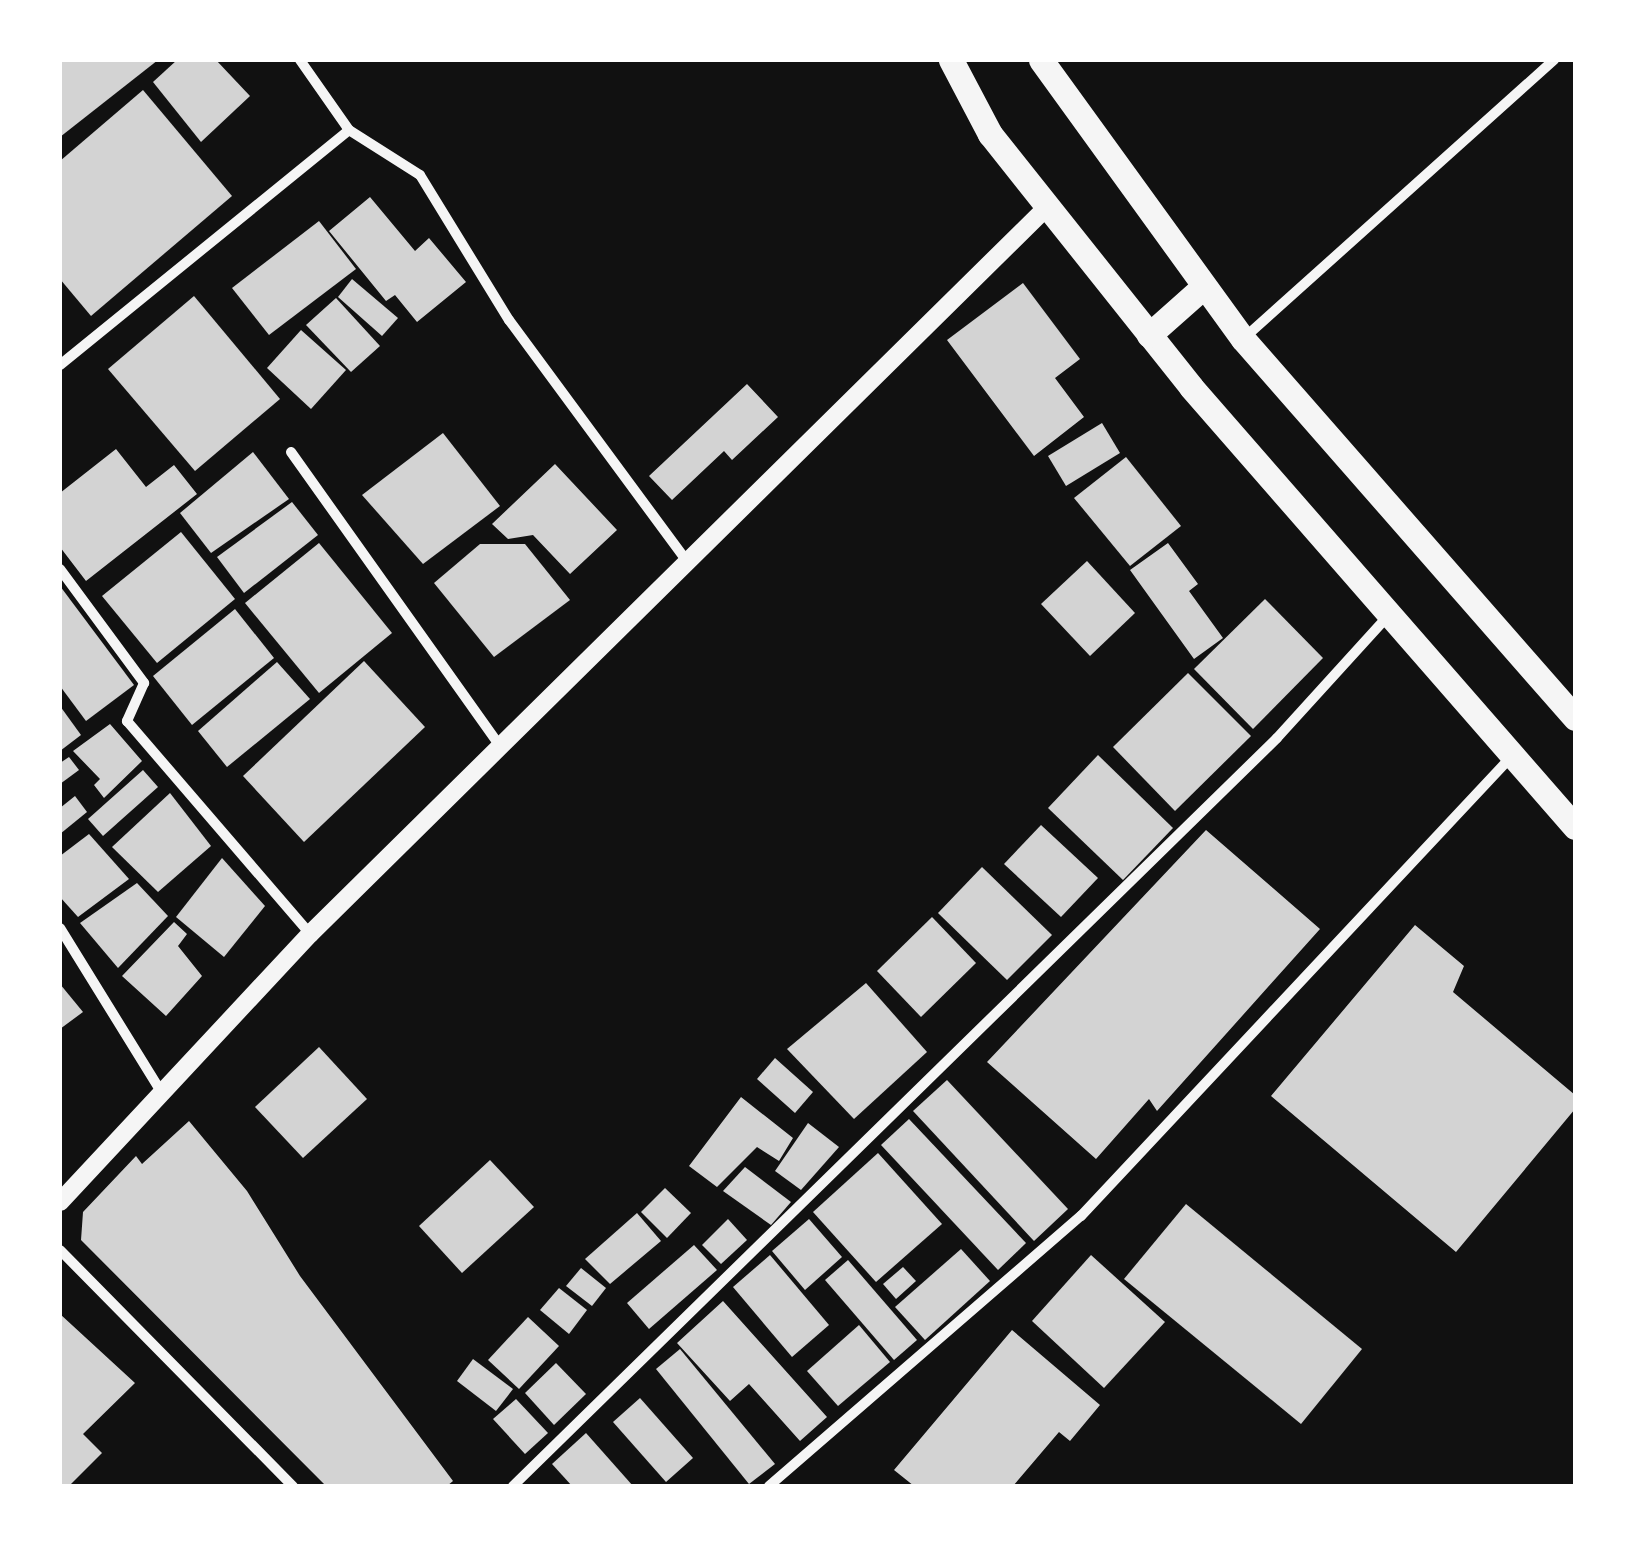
<!DOCTYPE html>
<html>
<head>
<meta charset="utf-8">
<style>
  body { margin:0 }
  #map { position:relative; width:1635px; height:1546px; overflow:hidden; background:#111; font-family:"Roboto Condensed",sans-serif }
  div>[style] { position:absolute }
  .building>* { inset:0; background:#d3d3d3 }
  .minor>* { height:10px; margin:-5px; padding:0 5px; transform-origin:5px; border-radius:5px; background:#f5f5f5 }
  .tertiary>* { height:18px; margin:-9px; padding:0 9px; transform-origin:9px; border-radius:9px; background:#f5f5f5 }
  .primary>* { height:25px; margin:-12.5px; padding:0 12.5px; transform-origin:12.5px; border-radius:12.5px; background:#f5f5f5 }
  span { translate:-50% -50%; white-space:nowrap; text-align:center; line-height:1.15; -webkit-text-stroke:8px #fff; paint-order:stroke }
  .frame { position:absolute; inset:0; border:62px solid #fff; pointer-events:none }
</style>
</head>
<body>
<div id="map">
  <div class="building">
    <div style="clip-path:polygon(60px 60px,158px 60px,60px 137px)"></div>
    <div style="clip-path:polygon(177px 60px,216px 60px,250px 96px,201px 142px,153px 82px)"></div>
    <div style="clip-path:polygon(143px 90px,232px 196px,91px 316px,60px 279px,60px 161px)"></div>
    <div style="clip-path:polygon(370px 197px,415px 251px,429px 238px,466px 282px,417px 322px,395px 295px,386px 301px,329px 231px)"></div>
    <div style="clip-path:polygon(319px 221px,356px 269px,269px 335px,232px 288px)"></div>
    <div style="clip-path:polygon(352px 279px,398px 318px,382px 336px,338px 297px)"></div>
    <div style="clip-path:polygon(1023px 283px,1080px 359px,1055px 378px,1084px 417px,1034px 456px,947px 340px)"></div>
    <div style="clip-path:polygon(194px 296px,280px 399px,195px 471px,108px 369px)"></div>
    <div style="clip-path:polygon(336px 298px,380px 346px,351px 372px,306px 325px)"></div>
    <div style="clip-path:polygon(301px 330px,346px 370px,311px 409px,267px 368px)"></div>
    <div style="clip-path:polygon(747px 384px,778px 417px,732px 460px,724px 451px,672px 500px,649px 476px)"></div>
    <div style="clip-path:polygon(1102px 423px,1120px 453px,1066px 486px,1048px 456px)"></div>
    <div style="clip-path:polygon(443px 433px,500px 506px,423px 564px,362px 495px)"></div>
    <div style="clip-path:polygon(116px 449px,146px 487px,174px 465px,197px 494px,86px 581px,60px 547px,60px 493px)"></div>
    <div style="clip-path:polygon(253px 452px,289px 499px,211px 553px,180px 513px)"></div>
    <div style="clip-path:polygon(1126px 457px,1181px 526px,1130px 566px,1074px 498px)"></div>
    <div style="clip-path:polygon(555px 464px,617px 530px,570px 574px,533px 535px,508px 539px,492px 524px)"></div>
    <div style="clip-path:polygon(292px 502px,318px 535px,244px 593px,217px 557px)"></div>
    <div style="clip-path:polygon(181px 532px,235px 599px,157px 663px,102px 596px)"></div>
    <div style="clip-path:polygon(319px 543px,392px 633px,319px 693px,245px 603px)"></div>
    <div style="clip-path:polygon(1168px 543px,1198px 584px,1189px 591px,1223px 638px,1194px 659px,1130px 570px)"></div>
    <div style="clip-path:polygon(480px 544px,525px 544px,570px 600px,494px 657px,434px 583px)"></div>
    <div style="clip-path:polygon(1087px 561px,1135px 613px,1090px 656px,1041px 604px)"></div>
    <div style="clip-path:polygon(60px 586px,134px 685px,86px 721px,60px 686px)"></div>
    <div style="clip-path:polygon(1265px 599px,1323px 658px,1253px 729px,1194px 669px)"></div>
    <div style="clip-path:polygon(235px 609px,274px 658px,192px 725px,153px 676px)"></div>
    <div style="clip-path:polygon(364px 661px,425px 727px,304px 842px,243px 776px)"></div>
    <div style="clip-path:polygon(277px 662px,310px 699px,227px 767px,198px 731px)"></div>
    <div style="clip-path:polygon(1188px 673px,1251px 736px,1175px 811px,1113px 747px)"></div>
    <div style="clip-path:polygon(60px 706px,81px 735px,60px 751px)"></div>
    <div style="clip-path:polygon(110px 724px,142px 761px,104px 798px,94px 785px,100px 779px,73px 751px)"></div>
    <div style="clip-path:polygon(1098px 755px,1173px 828px,1123px 880px,1048px 808px)"></div>
    <div style="clip-path:polygon(69px 757px,79px 770px,60px 784px,60px 763px)"></div>
    <div style="clip-path:polygon(143px 770px,158px 787px,103px 836px,88px 819px)"></div>
    <div style="clip-path:polygon(170px 793px,211px 846px,158px 892px,112px 847px)"></div>
    <div style="clip-path:polygon(75px 796px,87px 812px,60px 834px,60px 808px)"></div>
    <div style="clip-path:polygon(1041px 825px,1098px 878px,1061px 917px,1004px 864px)"></div>
    <div style="clip-path:polygon(1206px 830px,1320px 929px,1157px 1111px,1149px 1099px,1096px 1159px,987px 1062px)"></div>
    <div style="clip-path:polygon(89px 834px,129px 879px,78px 917px,60px 897px,60px 856px)"></div>
    <div style="clip-path:polygon(222px 858px,265px 906px,224px 957px,176px 917px)"></div>
    <div style="clip-path:polygon(982px 867px,1052px 935px,1007px 980px,938px 913px)"></div>
    <div style="clip-path:polygon(137px 883px,168px 916px,118px 968px,80px 923px)"></div>
    <div style="clip-path:polygon(932px 917px,976px 963px,921px 1017px,877px 971px)"></div>
    <div style="clip-path:polygon(174px 922px,187px 934px,178px 946px,202px 976px,166px 1016px,122px 976px)"></div>
    <div style="clip-path:polygon(1415px 925px,1464px 966px,1453px 992px,1575px 1095px,1575px 1109px,1456px 1252px,1271px 1096px)"></div>
    <div style="clip-path:polygon(866px 983px,927px 1052px,854px 1119px,787px 1049px)"></div>
    <div style="clip-path:polygon(60px 984px,83px 1012px,60px 1029px)"></div>
    <div style="clip-path:polygon(319px 1047px,367px 1099px,303px 1158px,255px 1107px)"></div>
    <div style="clip-path:polygon(775px 1058px,813px 1092px,795px 1113px,757px 1079px)"></div>
    <div style="clip-path:polygon(947px 1080px,1068px 1209px,1034px 1241px,913px 1111px)"></div>
    <div style="clip-path:polygon(741px 1097px,793px 1138px,779px 1161px,757px 1147px,717px 1187px,689px 1166px)"></div>
    <div style="clip-path:polygon(909px 1119px,1026px 1243px,998px 1270px,881px 1145px)"></div>
    <div style="clip-path:polygon(189px 1121px,247px 1191px,300px 1276px,453px 1481px,447px 1486px,326px 1486px,81px 1240px,83px 1212px,136px 1156px,142px 1164px)"></div>
    <div style="clip-path:polygon(808px 1123px,839px 1147px,801px 1190px,775px 1171px)"></div>
    <div style="clip-path:polygon(878px 1153px,942px 1224px,876px 1282px,813px 1212px)"></div>
    <div style="clip-path:polygon(490px 1160px,534px 1207px,462px 1273px,419px 1226px)"></div>
    <div style="clip-path:polygon(745px 1167px,791px 1202px,771px 1225px,723px 1191px)"></div>
    <div style="clip-path:polygon(665px 1188px,691px 1213px,667px 1238px,641px 1212px)"></div>
    <div style="clip-path:polygon(1186px 1204px,1362px 1349px,1301px 1424px,1124px 1279px)"></div>
    <div style="clip-path:polygon(637px 1213px,661px 1241px,610px 1284px,585px 1259px)"></div>
    <div style="clip-path:polygon(728px 1219px,747px 1240px,721px 1264px,702px 1245px)"></div>
    <div style="clip-path:polygon(809px 1219px,842px 1257px,805px 1290px,772px 1251px)"></div>
    <div style="clip-path:polygon(694px 1245px,717px 1270px,649px 1329px,627px 1303px)"></div>
    <div style="clip-path:polygon(961px 1249px,990px 1281px,925px 1340px,895px 1307px)"></div>
    <div style="clip-path:polygon(770px 1255px,829px 1325px,792px 1357px,733px 1287px)"></div>
    <div style="clip-path:polygon(1091px 1255px,1165px 1322px,1104px 1388px,1032px 1321px)"></div>
    <div style="clip-path:polygon(848px 1260px,917px 1340px,894px 1360px,825px 1280px)"></div>
    <div style="clip-path:polygon(903px 1267px,916px 1281px,896px 1299px,883px 1284px)"></div>
    <div style="clip-path:polygon(581px 1268px,606px 1288px,592px 1306px,566px 1286px)"></div>
    <div style="clip-path:polygon(559px 1288px,587px 1310px,569px 1334px,540px 1310px)"></div>
    <div style="clip-path:polygon(723px 1301px,827px 1417px,800px 1441px,749px 1384px,730px 1401px,677px 1343px)"></div>
    <div style="clip-path:polygon(60px 1314px,135px 1383px,83px 1434px,102px 1453px,69px 1486px,60px 1486px)"></div>
    <div style="clip-path:polygon(528px 1317px,559px 1346px,519px 1389px,488px 1360px)"></div>
    <div style="clip-path:polygon(859px 1325px,890px 1362px,838px 1406px,807px 1371px)"></div>
    <div style="clip-path:polygon(1012px 1330px,1100px 1405px,1070px 1441px,1059px 1432px,1013px 1486px,914px 1486px,894px 1470px)"></div>
    <div style="clip-path:polygon(680px 1349px,775px 1464px,749px 1484px,656px 1369px)"></div>
    <div style="clip-path:polygon(473px 1359px,513px 1389px,496px 1411px,457px 1381px)"></div>
    <div style="clip-path:polygon(556px 1363px,586px 1394px,554px 1425px,525px 1393px)"></div>
    <div style="clip-path:polygon(640px 1398px,693px 1458px,666px 1482px,613px 1422px)"></div>
    <div style="clip-path:polygon(516px 1399px,548px 1433px,525px 1454px,493px 1419px)"></div>
    <div style="clip-path:polygon(586px 1433px,633px 1486px,572px 1486px,552px 1464px)"></div>
  </div>
  <div class="minor">
    <div style="left:300px;top:60px;width:85px;rotate:55deg"></div>
    <div style="left:349px;top:130px;width:84px;rotate:32.4deg"></div>
    <div style="left:420px;top:175px;width:170px;rotate:58.5deg"></div>
    <div style="left:509px;top:320px;width:302px;rotate:53.6deg"></div>
    <div style="left:1243px;top:339px;width:418px;rotate:-41.9deg"></div>
    <div style="left:60px;top:365px;width:372px;rotate:-39.1deg"></div>
    <div style="left:291px;top:452px;width:359px;rotate:54.6deg"></div>
    <div style="left:60px;top:569px;width:142px;rotate:53.6deg"></div>
    <div style="left:144px;top:683px;width:42px;rotate:114.1deg"></div>
    <div style="left:127px;top:721px;width:281px;rotate:49.3deg"></div>
    <div style="left:60px;top:928px;width:190px;rotate:58.3deg"></div>
    <div style="left:60px;top:1250px;width:332px;rotate:45.4deg"></div>
    <div style="left:513px;top:1486px;width:1069px;rotate:-44.39deg"></div>
    <div style="left:1277px;top:738px;width:165px;rotate:-47.7deg"></div>
    <div style="left:769px;top:1486px;width:413px;rotate:-40.9deg"></div>
    <div style="left:1081px;top:1216px;width:629px;rotate:-46.87deg"></div>
  </div>
  <div class="tertiary">
    <div style="left:60px;top:1202px;width:367px;rotate:-47deg"></div>
    <div style="left:310px;top:934px;width:1034px;rotate:-44.61deg"></div>
  </div>
  <div class="primary">
    <div style="left:951px;top:60px;width:84px;rotate:62.2deg"></div>
    <div style="left:990px;top:134px;width:323px;rotate:51.5deg"></div>
    <div style="left:1191px;top:387px;width:584px;rotate:48.89deg"></div>
    <div style="left:1041px;top:60px;width:344px;rotate:54.1deg"></div>
    <div style="left:1243px;top:339px;width:504px;rotate:48.78deg"></div>
    <div style="left:1149px;top:335px;width:71px;rotate:-41.6deg"></div>
  </div>
  <div class="frame"></div>
</div>
</body>
</html>
